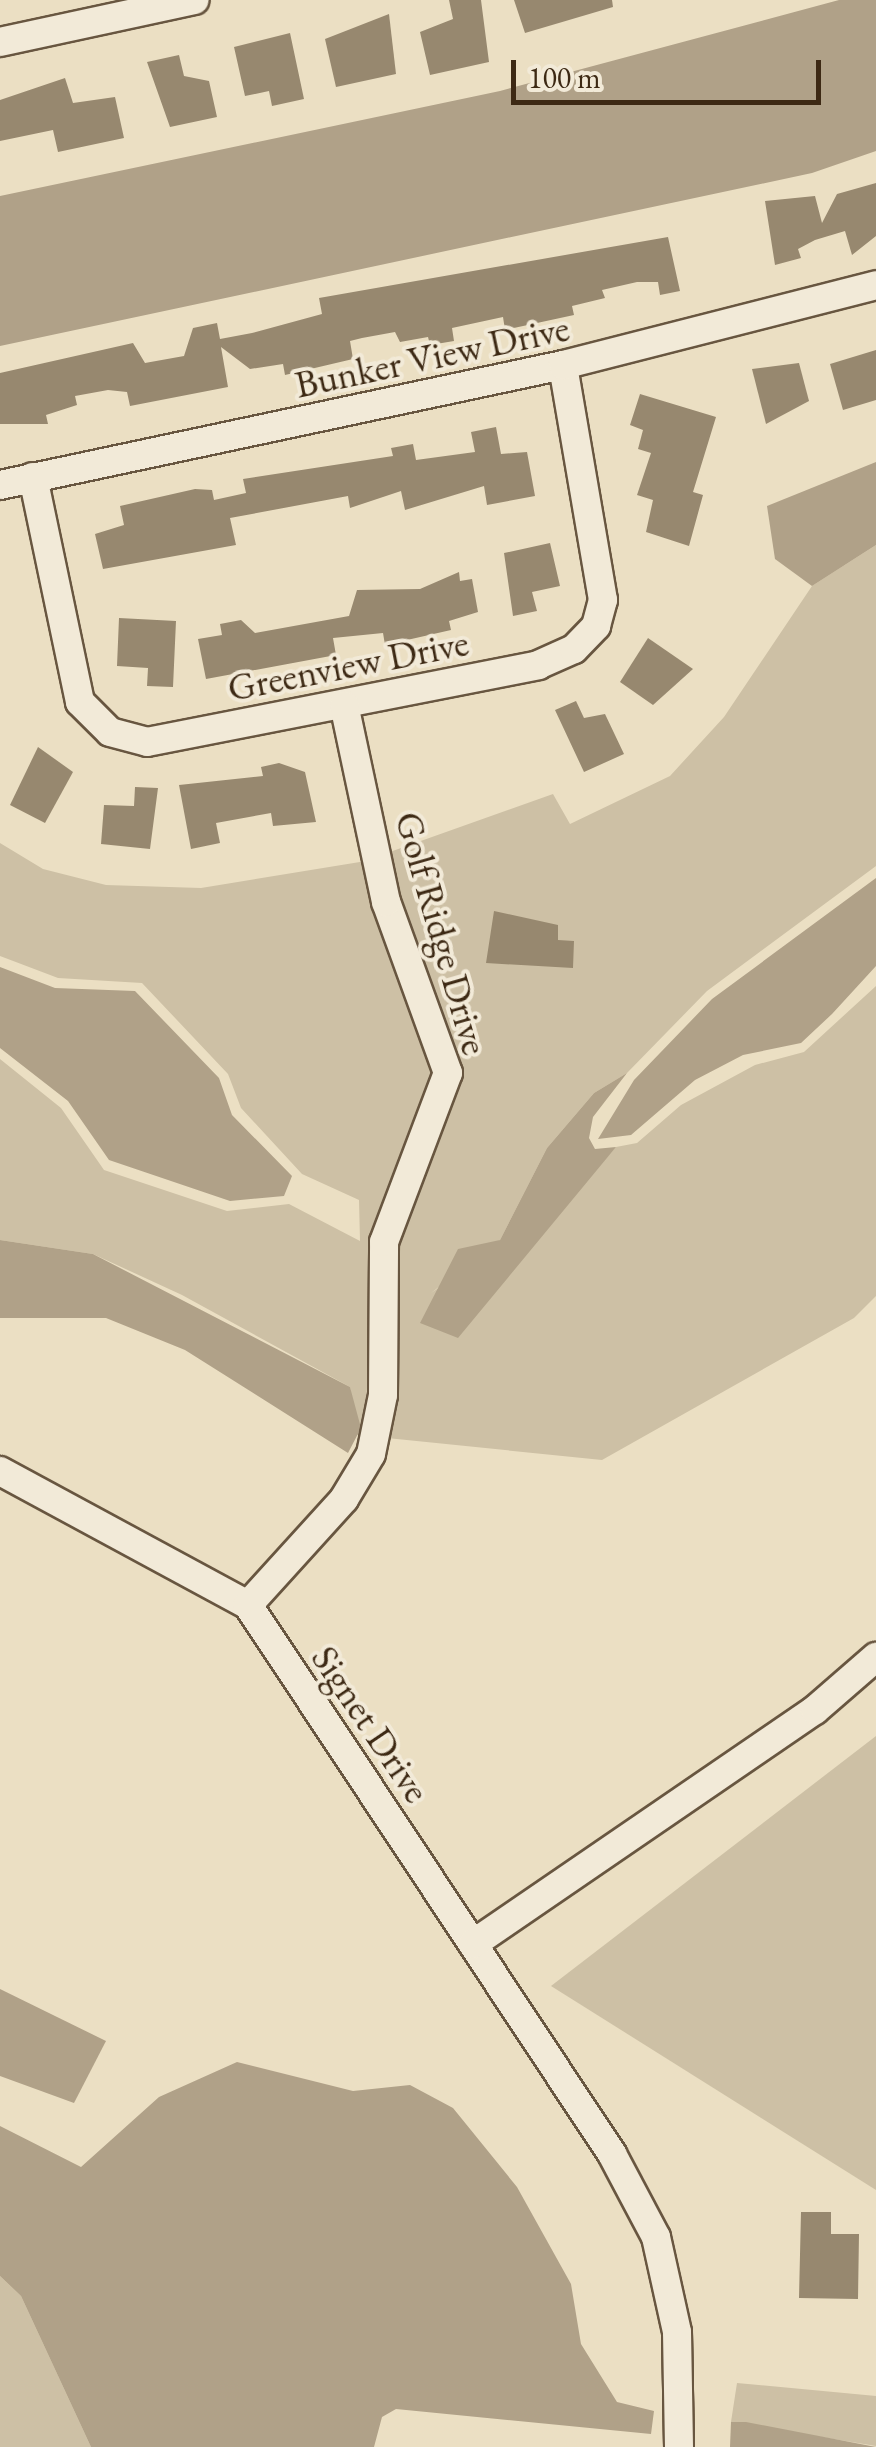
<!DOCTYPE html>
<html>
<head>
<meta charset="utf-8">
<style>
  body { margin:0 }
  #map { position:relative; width:876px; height:2447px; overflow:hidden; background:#ebdfc3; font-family:"EB Garamond",serif }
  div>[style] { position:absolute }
  .green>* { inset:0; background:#cdc0a5 }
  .water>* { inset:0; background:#b0a188 }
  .building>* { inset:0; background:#97886f }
  .roads { filter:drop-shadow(2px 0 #685640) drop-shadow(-2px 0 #685640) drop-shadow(0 2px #685640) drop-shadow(0 -2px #685640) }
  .minor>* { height:28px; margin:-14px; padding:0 14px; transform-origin:14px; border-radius:14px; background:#f2ead8 }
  span { translate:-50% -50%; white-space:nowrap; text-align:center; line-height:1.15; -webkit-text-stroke:8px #f2ead8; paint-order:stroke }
  .street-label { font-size:38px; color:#3d2914 }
  .scale { position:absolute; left:511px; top:60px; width:310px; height:45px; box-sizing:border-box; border:5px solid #3d2914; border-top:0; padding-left:12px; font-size:30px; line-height:35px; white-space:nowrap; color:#3d2914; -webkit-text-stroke:8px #f2ead8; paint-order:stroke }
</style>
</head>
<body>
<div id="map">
  <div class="green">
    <div style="clip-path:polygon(876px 545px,876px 866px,707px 991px,627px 1073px,594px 1093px,547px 1148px,500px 1240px,431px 1293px,565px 1203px,616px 1147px,637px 1143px,681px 1105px,755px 1065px,804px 1052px,876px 986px,876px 1296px,854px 1318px,602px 1460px,387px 1438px,390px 1275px,459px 1069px,387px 853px,553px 794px,570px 824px,670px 776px,724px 717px,812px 586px)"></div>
    <div style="clip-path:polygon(0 843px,43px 869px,106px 885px,201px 888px,366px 861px,436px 1074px,373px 1241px,365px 1436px,357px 1435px,350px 1387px,182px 1295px,93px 1254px,0 1240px,0 1059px,61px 1108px,104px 1170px,227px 1211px,289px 1204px,360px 1241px,359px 1200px,302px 1174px,241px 1108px,228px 1074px,142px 983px,58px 978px,0 956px)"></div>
    <div style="clip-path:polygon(876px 1736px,876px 2190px,551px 1986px)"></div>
    <div style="clip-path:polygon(0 2276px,21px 2296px,91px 2447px,0 2447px)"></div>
    <div style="clip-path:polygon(737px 2383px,876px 2396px,876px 2446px,731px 2422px)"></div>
  </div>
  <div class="water">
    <div style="clip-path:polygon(839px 0,876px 0,876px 151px,812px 173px,0 346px,0 196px,500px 91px)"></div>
    <div style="clip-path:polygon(876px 462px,876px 545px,812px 586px,775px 559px,767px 506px)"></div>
    <div style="clip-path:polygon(876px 878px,876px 966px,832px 1014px,801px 1043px,743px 1055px,695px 1080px,631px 1135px,598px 1139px,634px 1080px,712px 999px)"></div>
    <div style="clip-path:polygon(0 967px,55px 988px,135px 991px,219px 1078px,232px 1115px,292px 1176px,284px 1196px,230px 1201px,109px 1160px,68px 1101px,0 1048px)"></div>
    <div style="clip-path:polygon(627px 1073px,593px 1117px,589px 1138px,595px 1149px,616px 1147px,458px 1338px,420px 1323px,458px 1249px,500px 1240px,547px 1148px,594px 1093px)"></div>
    <div style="clip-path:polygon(0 1240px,93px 1254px,350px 1387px,361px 1428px,348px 1453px,185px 1350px,106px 1318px,0 1318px)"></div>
    <div style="clip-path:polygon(0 1989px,106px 2041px,74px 2103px,0 2076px)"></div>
    <div style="clip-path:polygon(237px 2062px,353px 2091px,410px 2085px,453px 2108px,517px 2187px,571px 2284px,581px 2344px,617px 2402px,654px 2411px,651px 2434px,396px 2409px,382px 2417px,374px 2447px,91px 2447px,21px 2296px,0 2276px,0 2126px,81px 2167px,159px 2097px)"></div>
    <div style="clip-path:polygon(731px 2422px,746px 2422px,876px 2447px,730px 2447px)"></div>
  </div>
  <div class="building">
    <div style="clip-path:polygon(449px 0,481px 0,489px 62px,430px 75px,420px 32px,453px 19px)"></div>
    <div style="clip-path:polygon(514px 0,612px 0,613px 7px,525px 33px)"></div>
    <div style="clip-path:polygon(389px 14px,396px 74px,336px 87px,325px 39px)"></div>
    <div style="clip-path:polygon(290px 33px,304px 99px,272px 106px,269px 91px,245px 96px,234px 47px)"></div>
    <div style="clip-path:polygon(179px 55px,184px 76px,209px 81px,217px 117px,170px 127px,147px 62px)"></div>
    <div style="clip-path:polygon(65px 78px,73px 103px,115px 97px,124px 138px,58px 152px,53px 130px,0 141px,0 100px)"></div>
    <div style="clip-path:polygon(876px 183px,876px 236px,852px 255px,845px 231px,815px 240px,798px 249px,801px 258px,775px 265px,765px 201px,815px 196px,822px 223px,837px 194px)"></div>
    <div style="clip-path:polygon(668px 237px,680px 291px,660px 295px,658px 282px,637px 282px,602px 290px,605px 298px,572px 306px,574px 315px,505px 330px,503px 317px,452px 328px,454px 341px,430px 345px,428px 337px,400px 342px,395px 332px,362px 338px,350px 341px,353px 359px,285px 375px,283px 364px,250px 369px,221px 347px,228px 387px,130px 406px,127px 392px,108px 390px,75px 396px,77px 405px,46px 415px,48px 424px,0 424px,0 373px,133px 343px,145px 363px,184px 356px,193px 328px,217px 323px,220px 339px,252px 333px,322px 314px,319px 298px)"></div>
    <div style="clip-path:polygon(876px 350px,876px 400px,843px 410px,830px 364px)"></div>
    <div style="clip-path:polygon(799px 363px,809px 401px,766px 424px,752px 369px)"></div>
    <div style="clip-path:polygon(640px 394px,716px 417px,693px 492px,703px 495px,689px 546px,646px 532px,653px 500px,637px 495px,651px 453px,638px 449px,643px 430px,630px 425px)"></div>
    <div style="clip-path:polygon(496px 427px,501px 454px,527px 452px,535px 496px,487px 505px,484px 486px,405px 510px,401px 491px,350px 508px,348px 496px,230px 518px,236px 545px,103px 569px,95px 534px,124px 525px,120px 506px,195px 489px,212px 490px,214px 500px,246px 493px,243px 479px,393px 456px,391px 448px,413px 444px,416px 460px,475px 452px,471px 432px)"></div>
    <div style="clip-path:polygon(550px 543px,560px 586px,532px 592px,537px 611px,513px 616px,504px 553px)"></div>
    <div style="clip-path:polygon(459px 572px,460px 581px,472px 579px,478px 612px,449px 621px,451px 630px,385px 645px,383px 633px,333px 638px,336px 655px,206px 679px,198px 639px,222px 635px,220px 624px,241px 620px,255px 633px,349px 616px,357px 590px,420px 589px)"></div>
    <div style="clip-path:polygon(119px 618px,176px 621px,173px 687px,147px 686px,148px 668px,117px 666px)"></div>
    <div style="clip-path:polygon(648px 638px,693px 669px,653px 705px,620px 682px)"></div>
    <div style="clip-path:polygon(576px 701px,584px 718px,605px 714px,624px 754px,584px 772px,555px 710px)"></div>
    <div style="clip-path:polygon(38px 747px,73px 772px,45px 823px,10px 805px)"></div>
    <div style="clip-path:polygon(279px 763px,305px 772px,316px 822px,273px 826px,271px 813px,216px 823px,220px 843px,191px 849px,179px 785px,263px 776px,261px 767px)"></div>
    <div style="clip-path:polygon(135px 787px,158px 788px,150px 849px,101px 844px,104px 805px,134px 806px)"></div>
    <div style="clip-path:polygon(494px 911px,558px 925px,558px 940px,574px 941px,573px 968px,486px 963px)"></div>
    <div style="clip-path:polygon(801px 2212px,831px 2212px,831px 2234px,859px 2234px,858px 2299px,799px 2298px)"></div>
  </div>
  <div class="roads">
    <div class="minor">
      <div style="left:0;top:42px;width:199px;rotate:-12.2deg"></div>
      <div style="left:33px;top:477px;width:230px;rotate:78.2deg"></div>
      <div style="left:80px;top:702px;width:42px;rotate:45deg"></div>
      <div style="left:110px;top:732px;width:38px;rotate:15deg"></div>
      <div style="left:147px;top:742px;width:399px;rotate:-11.1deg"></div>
      <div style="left:538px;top:665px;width:39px;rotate:-24deg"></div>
      <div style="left:574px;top:649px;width:32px;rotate:-46deg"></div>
      <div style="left:596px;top:626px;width:27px;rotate:-75deg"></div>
      <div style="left:603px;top:600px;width:238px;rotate:-99.7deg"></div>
      <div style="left:0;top:485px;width:576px;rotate:-12.03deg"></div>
      <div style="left:563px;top:365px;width:323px;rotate:-14.3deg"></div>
      <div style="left:0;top:1471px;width:282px;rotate:28.4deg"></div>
      <div style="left:248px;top:1605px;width:659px;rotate:56.45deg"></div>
      <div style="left:612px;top:2154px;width:94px;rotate:62.1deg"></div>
      <div style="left:656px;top:2237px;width:97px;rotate:77.5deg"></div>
      <div style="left:677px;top:2332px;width:115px;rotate:89deg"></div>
      <div style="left:248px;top:1605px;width:143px;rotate:-47.8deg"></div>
      <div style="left:344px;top:1499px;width:52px;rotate:-59deg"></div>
      <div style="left:371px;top:1454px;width:60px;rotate:-78.5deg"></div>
      <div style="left:383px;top:1395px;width:153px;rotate:-89.6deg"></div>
      <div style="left:384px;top:1242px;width:181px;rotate:-69.3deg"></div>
      <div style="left:448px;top:1073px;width:182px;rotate:-109.9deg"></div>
      <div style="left:386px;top:902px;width:201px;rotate:-102deg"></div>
      <div style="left:473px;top:1944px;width:414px;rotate:-34.4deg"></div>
      <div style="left:815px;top:1710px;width:81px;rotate:-41deg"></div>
    </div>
  </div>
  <div class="street-label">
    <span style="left:432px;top:356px;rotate:-12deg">Bunker View Drive</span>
    <span style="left:348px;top:665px;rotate:-11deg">Greenview Drive</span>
    <span style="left:442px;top:933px;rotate:74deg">Golf Ridge Drive</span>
    <span style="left:371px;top:1724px;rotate:56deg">Signet Drive</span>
  </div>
  <div class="scale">100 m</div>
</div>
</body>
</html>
